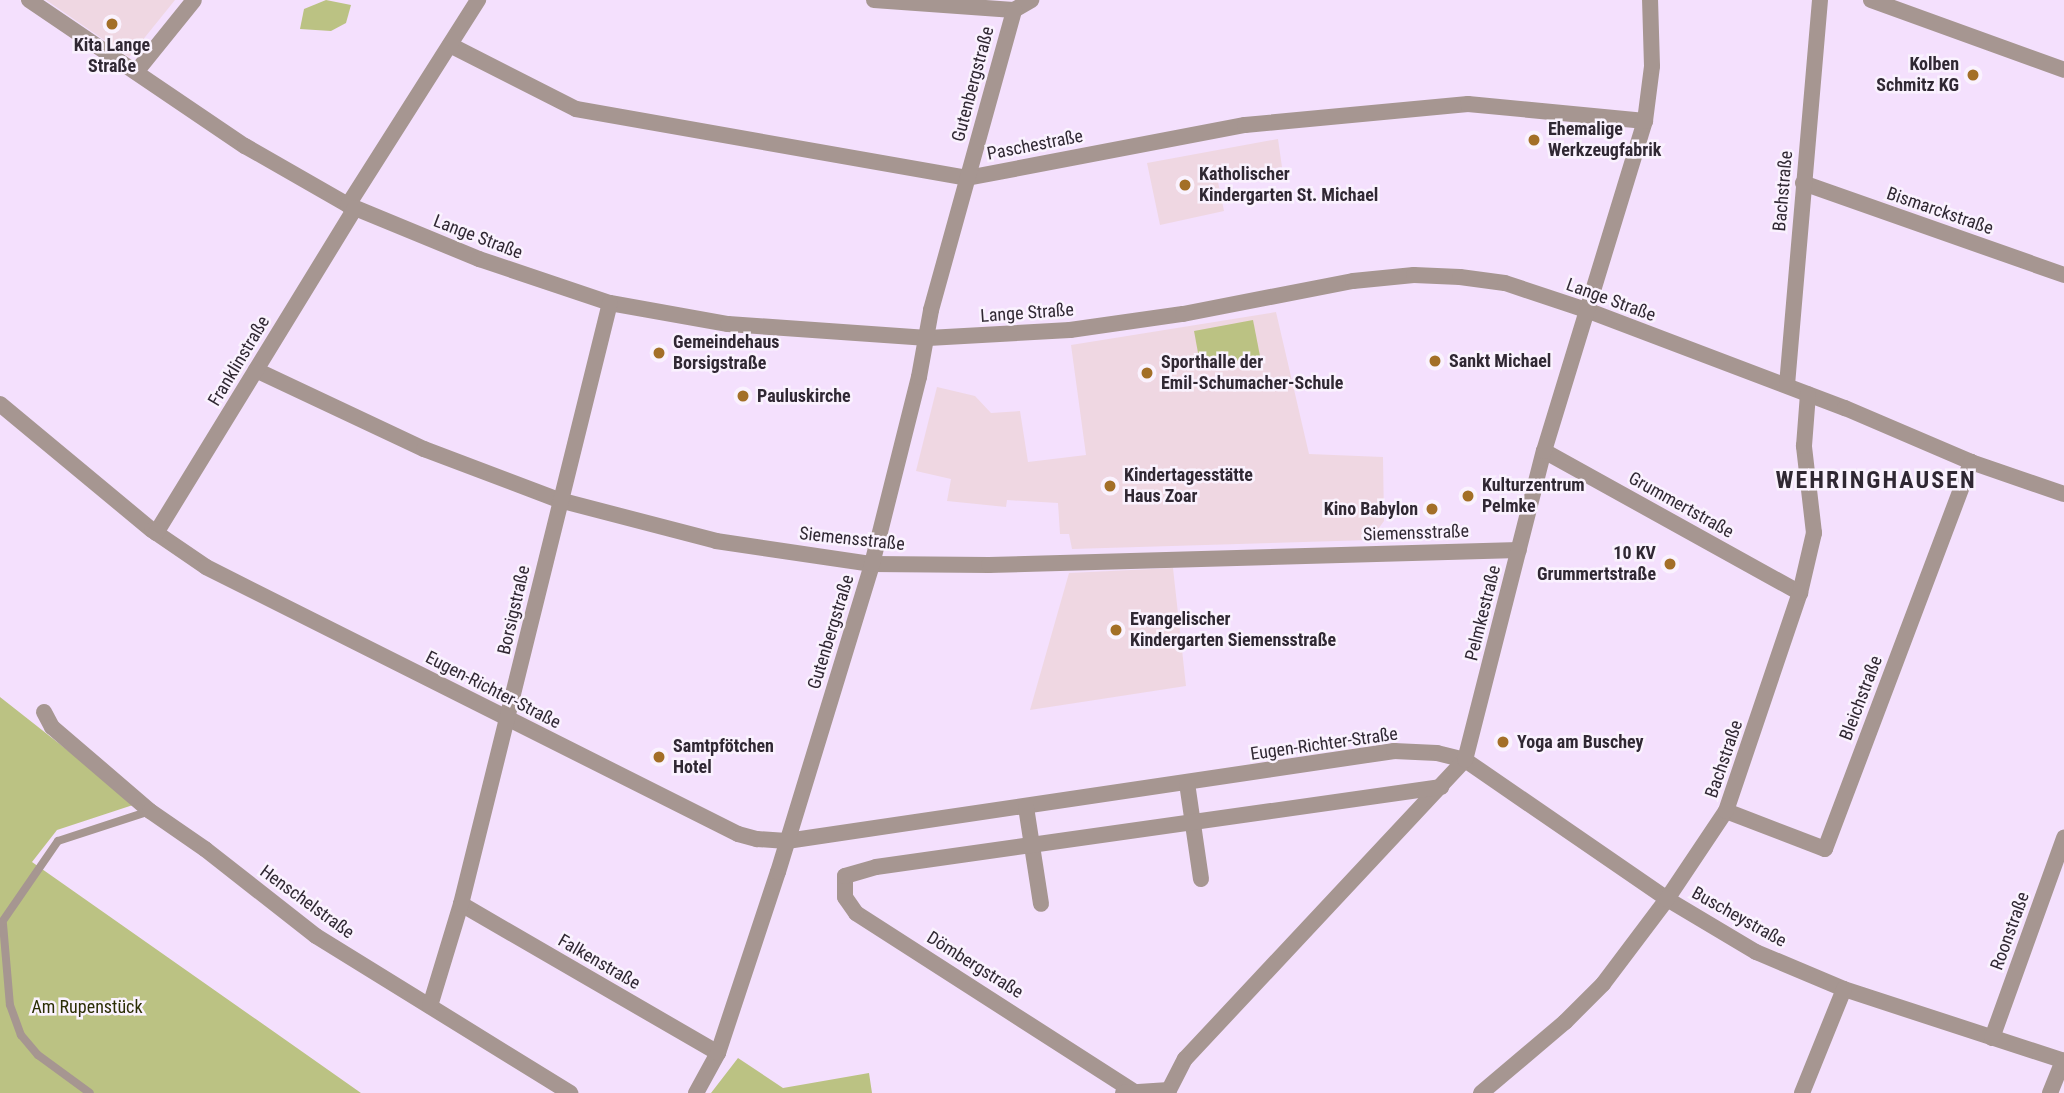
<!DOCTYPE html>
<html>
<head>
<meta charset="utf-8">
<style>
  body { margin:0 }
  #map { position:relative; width:2064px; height:1093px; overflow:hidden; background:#f4e0fd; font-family:"Roboto Condensed",sans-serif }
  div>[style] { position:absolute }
  .education>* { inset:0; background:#efd7e2 }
  .green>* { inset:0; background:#bbc283 }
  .lane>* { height:8px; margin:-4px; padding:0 4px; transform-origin:4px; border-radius:4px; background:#a69691 }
  .street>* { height:16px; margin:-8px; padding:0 8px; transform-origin:8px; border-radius:8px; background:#a69691 }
  .dots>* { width:19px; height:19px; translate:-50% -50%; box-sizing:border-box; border:4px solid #faf2fe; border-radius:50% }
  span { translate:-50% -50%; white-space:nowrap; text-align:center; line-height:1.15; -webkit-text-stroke:5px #faf2fe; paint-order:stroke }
  .poi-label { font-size:18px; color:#302833; font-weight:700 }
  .right { translate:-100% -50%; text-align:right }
  .left { translate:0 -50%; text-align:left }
  .street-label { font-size:18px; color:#302833 }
  .park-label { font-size:18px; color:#2b2e05 }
  .district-label { font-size:24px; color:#302833; font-weight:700; letter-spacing:2px }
</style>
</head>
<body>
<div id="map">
  <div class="education">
    <div style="clip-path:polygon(46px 0,175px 0,129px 57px)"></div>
    <div style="clip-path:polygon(1278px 139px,1282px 167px,1217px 177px,1224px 211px,1160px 225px,1147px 163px)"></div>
    <div style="clip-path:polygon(1276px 312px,1309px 454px,1383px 457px,1384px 521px,1370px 540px,1072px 549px,1069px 534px,1060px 534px,1058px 503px,1007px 500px,1006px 507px,947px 501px,951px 479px,916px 471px,937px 387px,975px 396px,991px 413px,1020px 411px,1028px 462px,1086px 455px,1071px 345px)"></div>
    <div style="clip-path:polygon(1173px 568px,1186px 686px,1030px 710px,1069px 573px)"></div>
  </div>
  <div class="green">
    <div style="clip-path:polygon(326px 0,351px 5px,346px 23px,331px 31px,300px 29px,304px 9px)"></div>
    <div style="clip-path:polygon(1253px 320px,1260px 356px,1201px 369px,1194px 331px)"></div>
    <div style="clip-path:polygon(0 697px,136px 804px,57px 830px,32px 862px,361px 1093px,0 1093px)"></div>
    <div style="clip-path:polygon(738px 1058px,783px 1088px,869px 1073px,872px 1093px,711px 1093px)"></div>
  </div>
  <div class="lane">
    <div style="left:3px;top:924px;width:81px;rotate:85.1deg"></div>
    <div style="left:10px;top:1005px;width:32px;rotate:70deg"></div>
    <div style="left:21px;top:1035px;width:26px;rotate:50deg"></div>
    <div style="left:38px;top:1055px;width:64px;rotate:36.2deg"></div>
    <div style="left:0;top:925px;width:102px;rotate:-55.4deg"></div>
    <div style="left:58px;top:841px;width:97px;rotate:-18.1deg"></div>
  </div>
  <div class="street">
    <div style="left:29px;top:0;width:261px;rotate:34.1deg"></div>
    <div style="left:245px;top:146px;width:119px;rotate:29.8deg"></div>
    <div style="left:348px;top:205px;width:142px;rotate:22.4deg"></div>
    <div style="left:479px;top:259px;width:138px;rotate:18.6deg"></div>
    <div style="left:610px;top:303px;width:120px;rotate:10.1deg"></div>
    <div style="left:728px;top:324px;width:200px;rotate:4deg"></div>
    <div style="left:928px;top:338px;width:142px;rotate:-3.2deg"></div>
    <div style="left:1070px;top:330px;width:114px;rotate:-8.1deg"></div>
    <div style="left:1183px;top:314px;width:173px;rotate:-11deg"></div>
    <div style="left:1353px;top:281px;width:61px;rotate:-5.6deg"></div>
    <div style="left:1414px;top:275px;width:46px;rotate:2.5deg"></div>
    <div style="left:1460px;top:277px;width:45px;rotate:7.6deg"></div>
    <div style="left:1505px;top:283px;width:89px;rotate:18.4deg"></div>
    <div style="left:1589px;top:311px;width:274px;rotate:20.8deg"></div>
    <div style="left:1845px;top:408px;width:137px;rotate:23.2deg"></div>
    <div style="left:1971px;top:462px;width:98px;rotate:19deg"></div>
    <div style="left:874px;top:0;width:140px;rotate:4.1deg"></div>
    <div style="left:1014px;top:10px;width:20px;rotate:-30deg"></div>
    <div style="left:1871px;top:0;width:205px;rotate:19.9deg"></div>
    <div style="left:450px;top:45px;width:141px;rotate:26.9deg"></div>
    <div style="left:576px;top:109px;width:397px;rotate:10deg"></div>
    <div style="left:967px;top:178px;width:283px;rotate:-10.8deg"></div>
    <div style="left:1245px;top:125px;width:224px;rotate:-5.4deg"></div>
    <div style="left:1468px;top:104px;width:178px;rotate:5.5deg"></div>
    <div style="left:136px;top:72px;width:92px;rotate:-51.1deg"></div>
    <div style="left:1803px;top:183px;width:277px;rotate:19.4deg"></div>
    <div style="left:348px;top:205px;width:243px;rotate:-57.6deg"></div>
    <div style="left:256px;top:370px;width:186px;rotate:25.2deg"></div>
    <div style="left:424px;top:449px;width:144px;rotate:20.7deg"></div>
    <div style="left:559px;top:500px;width:162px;rotate:14.6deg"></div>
    <div style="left:716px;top:541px;width:158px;rotate:8.4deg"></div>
    <div style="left:872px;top:564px;width:117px;rotate:0.5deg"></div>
    <div style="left:989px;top:565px;width:530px;rotate:-1.62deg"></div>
    <div style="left:1787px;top:385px;width:386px;rotate:-85.1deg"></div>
    <div style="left:0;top:404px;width:197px;rotate:39.7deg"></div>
    <div style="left:152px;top:530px;width:65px;rotate:34.4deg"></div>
    <div style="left:206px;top:567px;width:595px;rotate:26.65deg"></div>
    <div style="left:738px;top:834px;width:20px;rotate:15deg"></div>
    <div style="left:757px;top:839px;width:30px;rotate:4deg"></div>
    <div style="left:787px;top:841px;width:614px;rotate:-8.43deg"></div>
    <div style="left:1394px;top:751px;width:43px;rotate:2.7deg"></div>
    <div style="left:1437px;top:753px;width:29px;rotate:14deg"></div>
    <div style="left:1465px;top:760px;width:245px;rotate:34.5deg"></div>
    <div style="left:1667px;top:899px;width:104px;rotate:30.8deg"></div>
    <div style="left:1756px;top:952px;width:95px;rotate:22.8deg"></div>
    <div style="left:1844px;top:989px;width:231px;rotate:18.1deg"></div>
    <div style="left:1544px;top:451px;width:293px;rotate:29deg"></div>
    <div style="left:156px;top:533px;width:381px;rotate:-58.5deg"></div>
    <div style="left:44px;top:712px;width:17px;rotate:62deg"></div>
    <div style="left:52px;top:727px;width:129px;rotate:40.6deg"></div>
    <div style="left:150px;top:811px;width:67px;rotate:34.6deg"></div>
    <div style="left:205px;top:849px;width:141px;rotate:38.1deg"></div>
    <div style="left:316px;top:936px;width:299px;rotate:31.7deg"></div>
    <div style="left:1187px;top:783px;width:97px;rotate:81.7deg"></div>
    <div style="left:1026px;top:807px;width:98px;rotate:81.2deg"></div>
    <div style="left:1726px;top:811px;width:106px;rotate:21deg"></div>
    <div style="left:1825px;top:849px;width:414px;rotate:-69.3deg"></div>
    <div style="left:461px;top:904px;width:297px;rotate:30.1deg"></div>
    <div style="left:430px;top:1006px;width:107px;rotate:-73.1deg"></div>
    <div style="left:461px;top:904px;width:619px;rotate:-76.08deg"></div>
    <div style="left:1992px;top:1038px;width:213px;rotate:-70.2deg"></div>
    <div style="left:1169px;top:1090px;width:35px;rotate:-63deg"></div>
    <div style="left:1185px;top:1059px;width:410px;rotate:-46.9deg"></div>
    <div style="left:1465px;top:760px;width:319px;rotate:-75.7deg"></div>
    <div style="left:1544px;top:451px;width:345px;rotate:-73deg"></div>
    <div style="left:1645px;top:121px;width:55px;rotate:-82.7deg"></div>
    <div style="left:1652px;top:66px;width:66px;rotate:-91.7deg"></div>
    <div style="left:1133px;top:1091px;width:329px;rotate:-147.3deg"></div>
    <div style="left:856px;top:913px;width:19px;rotate:-125deg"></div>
    <div style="left:845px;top:897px;width:21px;rotate:-90deg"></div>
    <div style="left:845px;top:876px;width:32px;rotate:-16deg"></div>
    <div style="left:876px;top:867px;width:571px;rotate:-8.06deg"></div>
    <div style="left:696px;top:1093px;width:46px;rotate:-61.2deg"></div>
    <div style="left:718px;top:1053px;width:191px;rotate:-71.7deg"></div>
    <div style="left:778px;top:872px;width:322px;rotate:-73deg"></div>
    <div style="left:872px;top:564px;width:193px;rotate:-75.9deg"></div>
    <div style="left:919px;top:377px;width:68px;rotate:-79.8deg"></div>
    <div style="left:931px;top:310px;width:311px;rotate:-74.5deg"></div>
    <div style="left:1123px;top:1093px;width:46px;rotate:-3.7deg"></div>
    <div style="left:1481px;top:1093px;width:110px;rotate:-40.2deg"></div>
    <div style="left:1565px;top:1022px;width:54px;rotate:-45deg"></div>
    <div style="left:1603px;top:984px;width:106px;rotate:-53deg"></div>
    <div style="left:1667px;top:899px;width:106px;rotate:-56.2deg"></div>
    <div style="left:1726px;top:811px;width:230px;rotate:-71.3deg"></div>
    <div style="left:1800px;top:593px;width:62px;rotate:-76.9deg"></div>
    <div style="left:1814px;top:533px;width:88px;rotate:-96.6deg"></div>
    <div style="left:1804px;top:446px;width:52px;rotate:-85.6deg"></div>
    <div style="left:1802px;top:1093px;width:112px;rotate:-68deg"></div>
    <div style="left:2050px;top:1093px;width:35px;rotate:-68deg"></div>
  </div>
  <div class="dots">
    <div style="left:112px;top:24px;background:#a36f27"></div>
    <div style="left:1973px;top:75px;background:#a36f27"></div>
    <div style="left:1534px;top:140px;background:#a36f27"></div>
    <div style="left:1185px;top:185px;background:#a36f27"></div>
    <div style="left:659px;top:353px;background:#a36f27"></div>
    <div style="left:1435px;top:361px;background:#a36f27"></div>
    <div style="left:1147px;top:373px;background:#a36f27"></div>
    <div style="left:743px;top:396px;background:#a36f27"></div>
    <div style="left:1110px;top:486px;background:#a36f27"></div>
    <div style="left:1468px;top:496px;background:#a36f27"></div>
    <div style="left:1432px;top:509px;background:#a36f27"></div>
    <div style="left:1670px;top:564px;background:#a36f27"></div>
    <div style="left:1116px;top:630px;background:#a36f27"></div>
    <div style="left:1503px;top:742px;background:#a36f27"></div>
    <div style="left:659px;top:757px;background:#a36f27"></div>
  </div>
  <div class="poi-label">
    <span style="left:112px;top:56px">Kita Lange<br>Straße</span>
    <span class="right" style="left:1959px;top:75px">Kolben<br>Schmitz KG</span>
    <span class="left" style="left:1548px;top:140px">Ehemalige<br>Werkzeugfabrik</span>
    <span class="left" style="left:1199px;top:185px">Katholischer<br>Kindergarten St. Michael</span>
    <span class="left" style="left:673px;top:353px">Gemeindehaus<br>Borsigstraße</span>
    <span class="left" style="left:1449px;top:361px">Sankt Michael</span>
    <span class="left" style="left:1161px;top:373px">Sporthalle der<br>Emil-Schumacher-Schule</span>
    <span class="left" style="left:757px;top:396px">Pauluskirche</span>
    <span class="left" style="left:1124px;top:486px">Kindertagesstätte<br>Haus Zoar</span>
    <span class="left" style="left:1482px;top:496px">Kulturzentrum<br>Pelmke</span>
    <span class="right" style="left:1418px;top:509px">Kino Babylon</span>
    <span class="right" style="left:1656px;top:564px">10 KV<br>Grummertstraße</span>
    <span class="left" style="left:1130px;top:630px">Evangelischer<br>Kindergarten Siemensstraße</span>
    <span class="left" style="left:1517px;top:742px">Yoga am Buschey</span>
    <span class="left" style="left:673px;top:757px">Samtpfötchen<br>Hotel</span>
  </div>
  <div class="street-label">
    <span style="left:973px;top:84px;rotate:-75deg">Gutenbergstraße</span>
    <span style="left:1035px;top:145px;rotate:-11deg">Paschestraße</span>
    <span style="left:1783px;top:191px;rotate:-85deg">Bachstraße</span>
    <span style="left:1940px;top:211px;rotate:19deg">Bismarckstraße</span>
    <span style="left:478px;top:237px;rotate:21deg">Lange Straße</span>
    <span style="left:1611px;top:300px;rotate:20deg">Lange Straße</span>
    <span style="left:1027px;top:313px;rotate:-4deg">Lange Straße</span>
    <span style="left:239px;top:361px;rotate:-59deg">Franklinstraße</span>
    <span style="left:1681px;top:505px;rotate:29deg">Grummertstraße</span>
    <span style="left:1416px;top:533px;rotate:-2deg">Siemensstraße</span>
    <span style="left:852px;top:539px;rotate:6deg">Siemensstraße</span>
    <span style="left:514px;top:610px;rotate:-77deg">Borsigstraße</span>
    <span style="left:1483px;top:613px;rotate:-76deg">Pelmkestraße</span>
    <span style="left:831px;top:632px;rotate:-73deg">Gutenbergstraße</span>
    <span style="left:493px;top:690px;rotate:27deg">Eugen-Richter-Straße</span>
    <span style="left:1861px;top:698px;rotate:-69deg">Bleichstraße</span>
    <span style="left:1324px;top:744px;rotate:-8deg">Eugen-Richter-Straße</span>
    <span style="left:1724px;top:759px;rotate:-71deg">Bachstraße</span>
    <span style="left:307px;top:902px;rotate:36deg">Henschelstraße</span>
    <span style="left:1739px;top:917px;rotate:29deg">Buscheystraße</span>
    <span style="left:2010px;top:931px;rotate:-70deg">Roonstraße</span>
    <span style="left:599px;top:962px;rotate:30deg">Falkenstraße</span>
    <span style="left:975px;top:965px;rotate:32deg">Dömbergstraße</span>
  </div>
  <div class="park-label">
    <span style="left:87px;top:1007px">Am Rupenstück</span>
  </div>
  <div class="district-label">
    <span style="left:1876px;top:481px">WEHRINGHAUSEN</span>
  </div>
</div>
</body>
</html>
